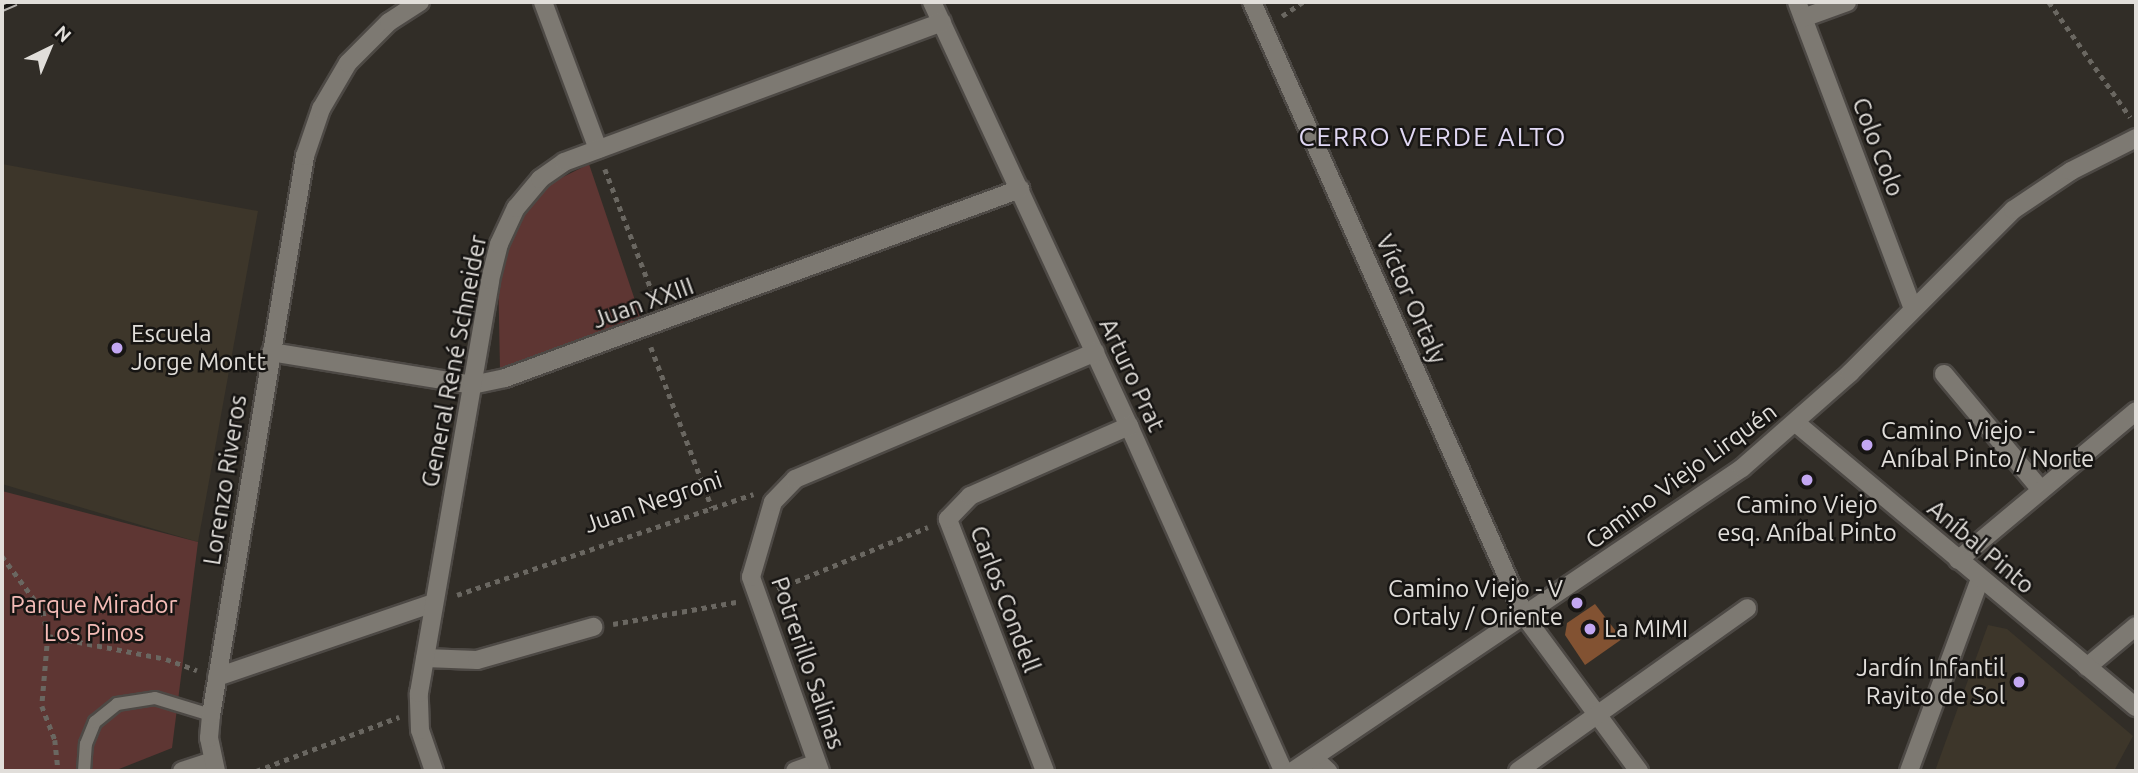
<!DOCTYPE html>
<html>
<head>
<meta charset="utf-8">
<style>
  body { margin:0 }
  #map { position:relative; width:2138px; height:773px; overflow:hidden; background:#312d27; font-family:Ubuntu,sans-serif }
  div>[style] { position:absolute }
  .built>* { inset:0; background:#3d362a }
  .green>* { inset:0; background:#5e3633 }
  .building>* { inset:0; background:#825232 }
  .path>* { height:4.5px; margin-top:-2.25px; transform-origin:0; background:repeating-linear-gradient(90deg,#6a6761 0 5px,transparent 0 10px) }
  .roads { filter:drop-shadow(2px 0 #4d4945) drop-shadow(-2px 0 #4d4945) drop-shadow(0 2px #4d4945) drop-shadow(0 -2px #4d4945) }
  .lane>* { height:12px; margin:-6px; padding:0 6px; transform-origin:6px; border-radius:6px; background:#7d7972 }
  .street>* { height:18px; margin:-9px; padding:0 9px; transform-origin:9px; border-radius:9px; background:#7d7972 }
  .secondary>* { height:18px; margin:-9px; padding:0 9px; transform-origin:9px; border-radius:9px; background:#7d7972 }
  .rail>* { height:8px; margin-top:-4px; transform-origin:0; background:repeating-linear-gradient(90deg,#171513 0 16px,#b4b0ac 0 32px); box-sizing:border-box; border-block:2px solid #b4b0ac }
  .dots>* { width:19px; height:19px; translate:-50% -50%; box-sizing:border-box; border:4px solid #171513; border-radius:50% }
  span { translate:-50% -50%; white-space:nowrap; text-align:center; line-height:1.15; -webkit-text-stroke:5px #171513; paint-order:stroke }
  .street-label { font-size:24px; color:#e1deda }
  .poi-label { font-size:24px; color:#e1deda }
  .left { translate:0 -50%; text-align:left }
  .right { translate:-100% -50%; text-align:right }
  .park-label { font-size:24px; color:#f5bcb7 }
  .neighbourhood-label { font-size:26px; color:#e1d8f4; letter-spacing:2px }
  .frame { position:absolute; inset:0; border:4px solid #e1deda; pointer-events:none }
  .north { position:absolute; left:14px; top:14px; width:70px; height:70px; -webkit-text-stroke:5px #171513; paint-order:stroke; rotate:43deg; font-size:19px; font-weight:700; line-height:28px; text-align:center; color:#e1deda }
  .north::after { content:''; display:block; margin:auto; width:24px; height:32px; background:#e1deda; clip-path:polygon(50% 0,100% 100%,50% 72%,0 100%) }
</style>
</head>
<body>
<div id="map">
  <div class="built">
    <div style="clip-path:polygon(2px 164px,258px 211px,198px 542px,2px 484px)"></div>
    <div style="clip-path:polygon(1988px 625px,2007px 629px,2133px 736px,2114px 771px,1935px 771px)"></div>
  </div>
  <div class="green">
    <div style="clip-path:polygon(589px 164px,642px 321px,500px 370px,498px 267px,525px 205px,557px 180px)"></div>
    <div style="clip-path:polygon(2px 491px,198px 542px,172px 748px,114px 771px,2px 771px)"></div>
  </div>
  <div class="building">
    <div style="clip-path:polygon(1595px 604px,1622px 639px,1585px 665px,1565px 635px,1567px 623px)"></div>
  </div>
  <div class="path">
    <div style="left:2049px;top:2px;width:141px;rotate:54.8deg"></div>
    <div style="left:1282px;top:16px;width:25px;rotate:-34deg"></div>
    <div style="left:605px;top:169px;width:142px;rotate:69deg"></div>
    <div style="left:651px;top:347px;width:172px;rotate:69.2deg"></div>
    <div style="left:2px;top:556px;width:69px;rotate:53.3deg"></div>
    <div style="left:43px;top:611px;width:25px;rotate:79deg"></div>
    <div style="left:48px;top:636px;width:120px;rotate:11deg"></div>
    <div style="left:166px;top:659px;width:33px;rotate:20deg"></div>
    <div style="left:777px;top:589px;width:163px;rotate:-22.3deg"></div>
    <div style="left:457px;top:595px;width:313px;rotate:-18.8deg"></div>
    <div style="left:613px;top:624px;width:125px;rotate:-10.1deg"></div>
    <div style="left:48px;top:636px;width:70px;rotate:94.9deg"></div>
    <div style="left:42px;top:706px;width:36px;rotate:69deg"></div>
    <div style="left:55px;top:740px;width:31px;rotate:84deg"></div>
    <div style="left:256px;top:771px;width:153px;rotate:-20.7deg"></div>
  </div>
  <div class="roads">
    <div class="lane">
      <div style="left:84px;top:771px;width:27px;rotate:-86deg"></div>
      <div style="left:86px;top:744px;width:24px;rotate:-68deg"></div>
      <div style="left:95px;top:722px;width:28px;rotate:-39deg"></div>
      <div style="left:117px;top:704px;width:38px;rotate:-9deg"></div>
      <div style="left:155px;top:698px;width:59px;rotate:16.9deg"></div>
    </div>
    <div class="street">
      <div style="left:543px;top:2px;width:157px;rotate:69.5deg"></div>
      <div style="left:932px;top:2px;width:468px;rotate:65.1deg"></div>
      <div style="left:1129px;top:426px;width:378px;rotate:65.9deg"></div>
      <div style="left:1252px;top:2px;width:673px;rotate:66.06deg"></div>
      <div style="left:1525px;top:617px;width:192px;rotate:53.5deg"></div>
      <div style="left:1797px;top:2px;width:328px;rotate:69.3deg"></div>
      <div style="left:1803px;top:18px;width:47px;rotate:-20deg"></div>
      <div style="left:271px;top:352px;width:204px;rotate:9.3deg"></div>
      <div style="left:472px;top:385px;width:34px;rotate:-12deg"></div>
      <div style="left:505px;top:378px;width:549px;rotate:-20.15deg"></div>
      <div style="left:1944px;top:374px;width:151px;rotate:50.1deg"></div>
      <div style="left:1958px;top:560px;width:232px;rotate:-39.9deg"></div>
      <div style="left:425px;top:658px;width:52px;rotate:2.2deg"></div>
      <div style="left:477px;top:660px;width:121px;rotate:-15.9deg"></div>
      <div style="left:2087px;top:667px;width:64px;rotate:-39.9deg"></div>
      <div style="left:217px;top:677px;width:228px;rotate:-18.9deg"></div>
      <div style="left:1315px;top:759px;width:18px;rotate:43deg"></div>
      <div style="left:182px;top:771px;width:32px;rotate:-18deg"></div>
      <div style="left:216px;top:771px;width:34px;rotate:-102deg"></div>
      <div style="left:209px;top:738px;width:23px;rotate:-85deg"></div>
      <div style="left:211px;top:715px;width:567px;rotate:-80.45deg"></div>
      <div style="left:305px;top:156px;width:50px;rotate:-71.2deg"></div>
      <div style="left:321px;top:109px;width:53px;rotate:-59.6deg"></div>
      <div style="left:348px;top:63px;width:58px;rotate:-45deg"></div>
      <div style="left:389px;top:22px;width:37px;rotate:-33deg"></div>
      <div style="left:434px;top:771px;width:43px;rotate:-108.9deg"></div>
      <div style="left:420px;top:730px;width:37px;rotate:-92deg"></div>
      <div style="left:419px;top:693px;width:419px;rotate:-80.2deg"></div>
      <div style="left:490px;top:280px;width:37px;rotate:-76deg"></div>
      <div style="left:499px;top:244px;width:40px;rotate:-65deg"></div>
      <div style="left:516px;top:208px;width:38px;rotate:-50deg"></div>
      <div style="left:540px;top:179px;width:29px;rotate:-35deg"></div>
      <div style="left:564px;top:162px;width:403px;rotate:-20.3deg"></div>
      <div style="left:795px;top:771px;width:23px;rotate:-20deg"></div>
      <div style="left:820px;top:771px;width:206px;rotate:-109.6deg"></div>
      <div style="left:751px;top:577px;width:78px;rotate:-73.7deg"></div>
      <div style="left:773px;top:502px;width:32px;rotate:-46deg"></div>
      <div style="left:795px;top:479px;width:326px;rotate:-22.9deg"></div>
      <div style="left:1045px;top:771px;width:270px;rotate:-111.1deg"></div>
      <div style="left:948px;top:519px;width:32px;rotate:-46deg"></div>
      <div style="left:970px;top:496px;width:174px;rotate:-23.8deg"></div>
      <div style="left:1518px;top:771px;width:281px;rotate:-35.4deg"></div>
      <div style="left:1909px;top:771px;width:205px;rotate:-69.7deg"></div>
    </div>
    <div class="secondary">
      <div style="left:1796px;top:423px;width:443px;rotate:39.9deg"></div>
      <div style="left:1293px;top:771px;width:542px;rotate:-34.01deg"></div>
      <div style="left:1742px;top:468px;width:144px;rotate:-41.3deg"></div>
      <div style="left:1850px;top:373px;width:231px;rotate:-45deg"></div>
      <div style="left:2013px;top:210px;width:70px;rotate:-33.9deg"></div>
      <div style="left:2071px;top:171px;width:73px;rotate:-26.9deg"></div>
    </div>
  </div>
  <div class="rail">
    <div style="left:2px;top:8px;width:15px;rotate:-23deg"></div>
  </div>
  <div class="dots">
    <div style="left:117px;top:348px;background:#c3a7f2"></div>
    <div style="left:1867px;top:445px;background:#c3a7f2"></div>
    <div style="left:1807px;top:480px;background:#c3a7f2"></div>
    <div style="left:1577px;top:603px;background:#c3a7f2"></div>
    <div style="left:1590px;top:629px;background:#c3a7f2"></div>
    <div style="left:2019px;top:682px;background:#c3a7f2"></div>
  </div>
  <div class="street-label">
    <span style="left:1878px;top:147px;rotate:69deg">Colo Colo</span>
    <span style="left:1411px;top:299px;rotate:66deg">Víctor Ortaly</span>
    <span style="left:643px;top:303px;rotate:-20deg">Juan XXIII</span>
    <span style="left:454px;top:361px;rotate:-79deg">General René Schneider</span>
    <span style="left:1132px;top:375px;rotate:65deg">Arturo Prat</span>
    <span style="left:1681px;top:476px;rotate:-36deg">Camino Viejo Lirquén</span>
    <span style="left:225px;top:480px;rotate:-81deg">Lorenzo Riveros</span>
    <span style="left:653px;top:502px;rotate:-19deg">Juan Negroni</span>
    <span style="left:1981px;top:547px;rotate:40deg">Aníbal Pinto</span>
    <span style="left:1005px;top:599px;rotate:69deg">Carlos Condell</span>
    <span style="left:808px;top:663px;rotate:71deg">Potrerillo Salinas</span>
  </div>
  <div class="poi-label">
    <span class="left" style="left:131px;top:348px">Escuela<br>Jorge Montt</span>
    <span class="left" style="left:1881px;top:445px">Camino Viejo -<br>Aníbal Pinto / Norte</span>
    <span style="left:1807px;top:519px">Camino Viejo<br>esq. Aníbal Pinto</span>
    <span class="right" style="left:1563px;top:603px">Camino Viejo - V<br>Ortaly / Oriente</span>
    <span class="left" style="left:1604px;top:629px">La MIMI</span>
    <span class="right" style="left:2005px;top:682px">Jardín Infantil<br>Rayito de Sol</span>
  </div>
  <div class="park-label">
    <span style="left:94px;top:619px">Parque Mirador<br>Los Pinos</span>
  </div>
  <div class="neighbourhood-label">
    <span style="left:1433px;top:137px">CERRO VERDE ALTO</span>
  </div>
  <div class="frame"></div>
  <div class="north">N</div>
</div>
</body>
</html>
